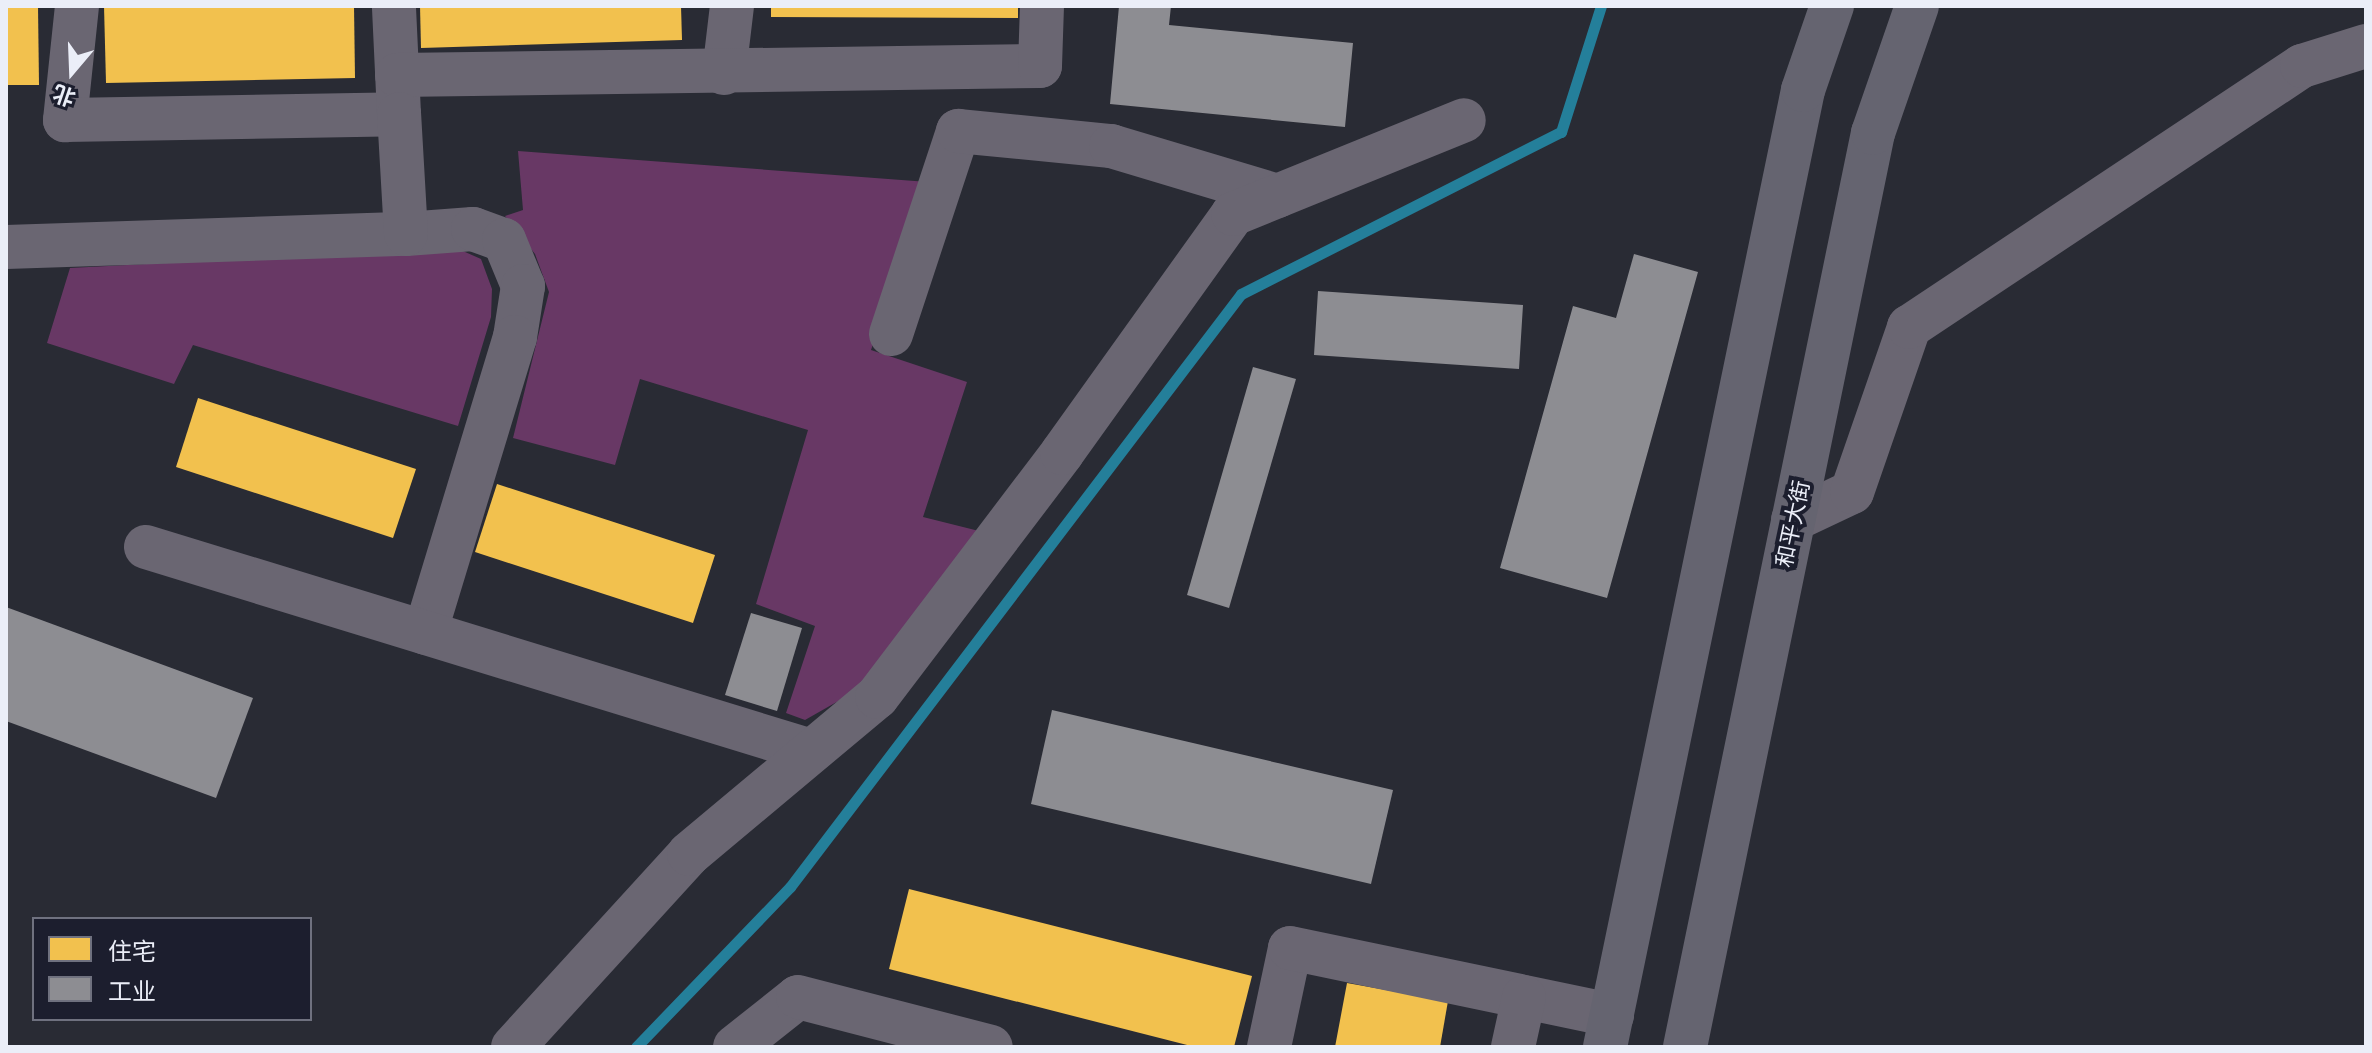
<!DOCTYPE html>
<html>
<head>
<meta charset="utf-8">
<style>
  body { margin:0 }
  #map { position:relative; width:2372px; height:1053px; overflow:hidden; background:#292b34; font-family:Roboto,"Noto Sans SC",sans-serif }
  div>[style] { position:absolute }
  .green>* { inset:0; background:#683865 }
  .homes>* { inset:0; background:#f2c14e }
  .industry>* { inset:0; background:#8d8d92 }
  .stream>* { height:11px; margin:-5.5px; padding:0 5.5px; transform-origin:5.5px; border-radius:5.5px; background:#247f9a }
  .minor>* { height:44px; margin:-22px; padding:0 22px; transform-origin:22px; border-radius:22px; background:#6a6672 }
  .highway>* { height:44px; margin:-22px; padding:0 22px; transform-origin:22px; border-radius:22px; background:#656470 }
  span { translate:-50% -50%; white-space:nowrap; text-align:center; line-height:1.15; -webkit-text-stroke:8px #1c1e2e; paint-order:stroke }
  .street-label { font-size:22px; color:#ebeef8 }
  .frame { position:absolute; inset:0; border:8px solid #ebeef8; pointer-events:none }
  .legend { position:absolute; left:32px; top:917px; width:280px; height:104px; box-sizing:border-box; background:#1c1e2e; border:2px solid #6f717f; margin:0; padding:10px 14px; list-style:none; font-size:24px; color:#ebeef8 }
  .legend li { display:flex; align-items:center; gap:16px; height:40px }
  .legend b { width:40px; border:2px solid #6f717f }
  .north { position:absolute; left:32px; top:32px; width:80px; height:80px; -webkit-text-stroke:6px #1c1e2e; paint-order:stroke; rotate:199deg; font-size:22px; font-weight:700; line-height:32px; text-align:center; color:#ebeef8 }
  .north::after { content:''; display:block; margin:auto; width:28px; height:36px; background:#ebeef8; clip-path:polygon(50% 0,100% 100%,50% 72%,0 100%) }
</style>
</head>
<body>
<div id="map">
  <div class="green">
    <div style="clip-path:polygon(518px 151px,928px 182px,871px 350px,967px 382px,923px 517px,979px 531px,863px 687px,805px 720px,786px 713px,815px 626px,756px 604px,808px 430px,640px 379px,615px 465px,513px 438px,549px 292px,535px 254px,505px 216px,523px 210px)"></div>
    <div style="clip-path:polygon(456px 248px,481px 259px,492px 289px,491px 317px,458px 426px,193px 345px,174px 384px,47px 343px,70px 268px)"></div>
  </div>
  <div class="homes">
    <div style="clip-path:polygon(6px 6px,38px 6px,39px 85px,6px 85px)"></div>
    <div style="clip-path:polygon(104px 6px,354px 6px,355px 78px,106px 83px)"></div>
    <div style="clip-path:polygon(420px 6px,681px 6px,682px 40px,421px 48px)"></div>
    <div style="clip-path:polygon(771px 6px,1018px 6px,1018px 18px,771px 17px)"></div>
    <div style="clip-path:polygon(198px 398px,416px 469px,393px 538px,176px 467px)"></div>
    <div style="clip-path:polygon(497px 484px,715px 555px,693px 623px,475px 552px)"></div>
    <div style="clip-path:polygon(909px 889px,1252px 976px,1234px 1047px,1195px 1047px,889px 969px)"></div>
    <div style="clip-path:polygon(1347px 983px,1448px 1001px,1440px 1047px,1335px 1047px)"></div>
  </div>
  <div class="industry">
    <div style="clip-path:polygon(1119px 6px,1171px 6px,1169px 25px,1353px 43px,1345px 127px,1110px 104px)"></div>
    <div style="clip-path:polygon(1634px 254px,1698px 272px,1607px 598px,1500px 568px,1573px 306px,1616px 318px)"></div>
    <div style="clip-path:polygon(1318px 291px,1523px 305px,1519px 369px,1314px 355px)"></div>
    <div style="clip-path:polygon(1253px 367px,1296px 379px,1229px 608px,1187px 595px)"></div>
    <div style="clip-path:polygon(6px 607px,253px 698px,216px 798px,6px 721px)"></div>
    <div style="clip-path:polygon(751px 613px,802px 628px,777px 711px,725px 695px)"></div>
    <div style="clip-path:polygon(1052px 710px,1393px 790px,1371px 884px,1031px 804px)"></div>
  </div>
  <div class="stream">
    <div style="left:636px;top:1047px;width:222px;rotate:-46.1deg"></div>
    <div style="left:790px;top:887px;width:745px;rotate:-52.75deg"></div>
    <div style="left:1241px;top:294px;width:359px;rotate:-26.9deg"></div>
    <div style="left:1561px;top:132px;width:132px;rotate:-72.4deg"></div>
  </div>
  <div class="minor">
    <div style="left:77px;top:6px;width:115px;rotate:96deg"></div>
    <div style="left:65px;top:120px;width:334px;rotate:-1deg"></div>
    <div style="left:399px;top:114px;width:108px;rotate:-92.7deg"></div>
    <div style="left:724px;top:73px;width:67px;rotate:-83.2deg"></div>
    <div style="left:397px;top:75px;width:643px;rotate:-0.8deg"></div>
    <div style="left:1040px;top:66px;width:60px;rotate:-88.1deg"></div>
    <div style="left:406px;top:234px;width:67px;rotate:-4.3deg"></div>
    <div style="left:473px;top:229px;width:33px;rotate:20deg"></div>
    <div style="left:504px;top:240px;width:50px;rotate:67.6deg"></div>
    <div style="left:523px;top:286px;width:52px;rotate:98.9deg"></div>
    <div style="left:515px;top:337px;width:309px;rotate:106.9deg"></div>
    <div style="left:6px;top:247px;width:400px;rotate:-1.9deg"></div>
    <div style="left:406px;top:234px;width:120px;rotate:-93.3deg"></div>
    <div style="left:891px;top:334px;width:214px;rotate:-71.7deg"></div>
    <div style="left:958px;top:131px;width:154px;rotate:5.6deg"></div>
    <div style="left:1111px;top:146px;width:174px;rotate:16.7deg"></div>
    <div style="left:1793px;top:520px;width:65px;rotate:-25.4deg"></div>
    <div style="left:1852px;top:492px;width:175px;rotate:-70.9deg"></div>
    <div style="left:1909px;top:327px;width:472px;rotate:-33.6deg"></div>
    <div style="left:2302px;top:66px;width:67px;rotate:-17.4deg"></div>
    <div style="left:146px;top:547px;width:696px;rotate:17.05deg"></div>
    <div style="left:513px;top:1047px;width:261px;rotate:-47.6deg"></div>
    <div style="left:689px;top:854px;width:245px;rotate:-39.9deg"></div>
    <div style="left:877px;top:697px;width:306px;rotate:-52.8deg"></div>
    <div style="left:1062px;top:453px;width:294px;rotate:-54.4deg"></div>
    <div style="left:1233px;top:214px;width:249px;rotate:-22.1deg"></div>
    <div style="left:735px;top:1047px;width:80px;rotate:-38.4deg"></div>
    <div style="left:798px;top:997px;width:199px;rotate:14.5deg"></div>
    <div style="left:1269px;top:1047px;width:101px;rotate:-78deg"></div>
    <div style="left:1290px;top:948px;width:329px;rotate:11.8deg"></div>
    <div style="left:1513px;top:1047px;width:51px;rotate:-77.6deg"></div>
  </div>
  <div class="highway">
    <div style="left:1605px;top:1047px;width:977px;rotate:-78.31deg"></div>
    <div style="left:1803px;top:90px;width:89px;rotate:-71deg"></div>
    <div style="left:1685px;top:1047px;width:933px;rotate:-78.38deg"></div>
    <div style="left:1873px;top:133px;width:134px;rotate:-70.9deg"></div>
  </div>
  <div class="street-label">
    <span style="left:1793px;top:524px;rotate:-78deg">和平大街</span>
  </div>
  <div class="frame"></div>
  <ul class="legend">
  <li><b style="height:22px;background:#f2c14e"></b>住宅</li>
  <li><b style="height:22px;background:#8d8d92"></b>工业</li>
  </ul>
  <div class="north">北</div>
</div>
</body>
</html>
